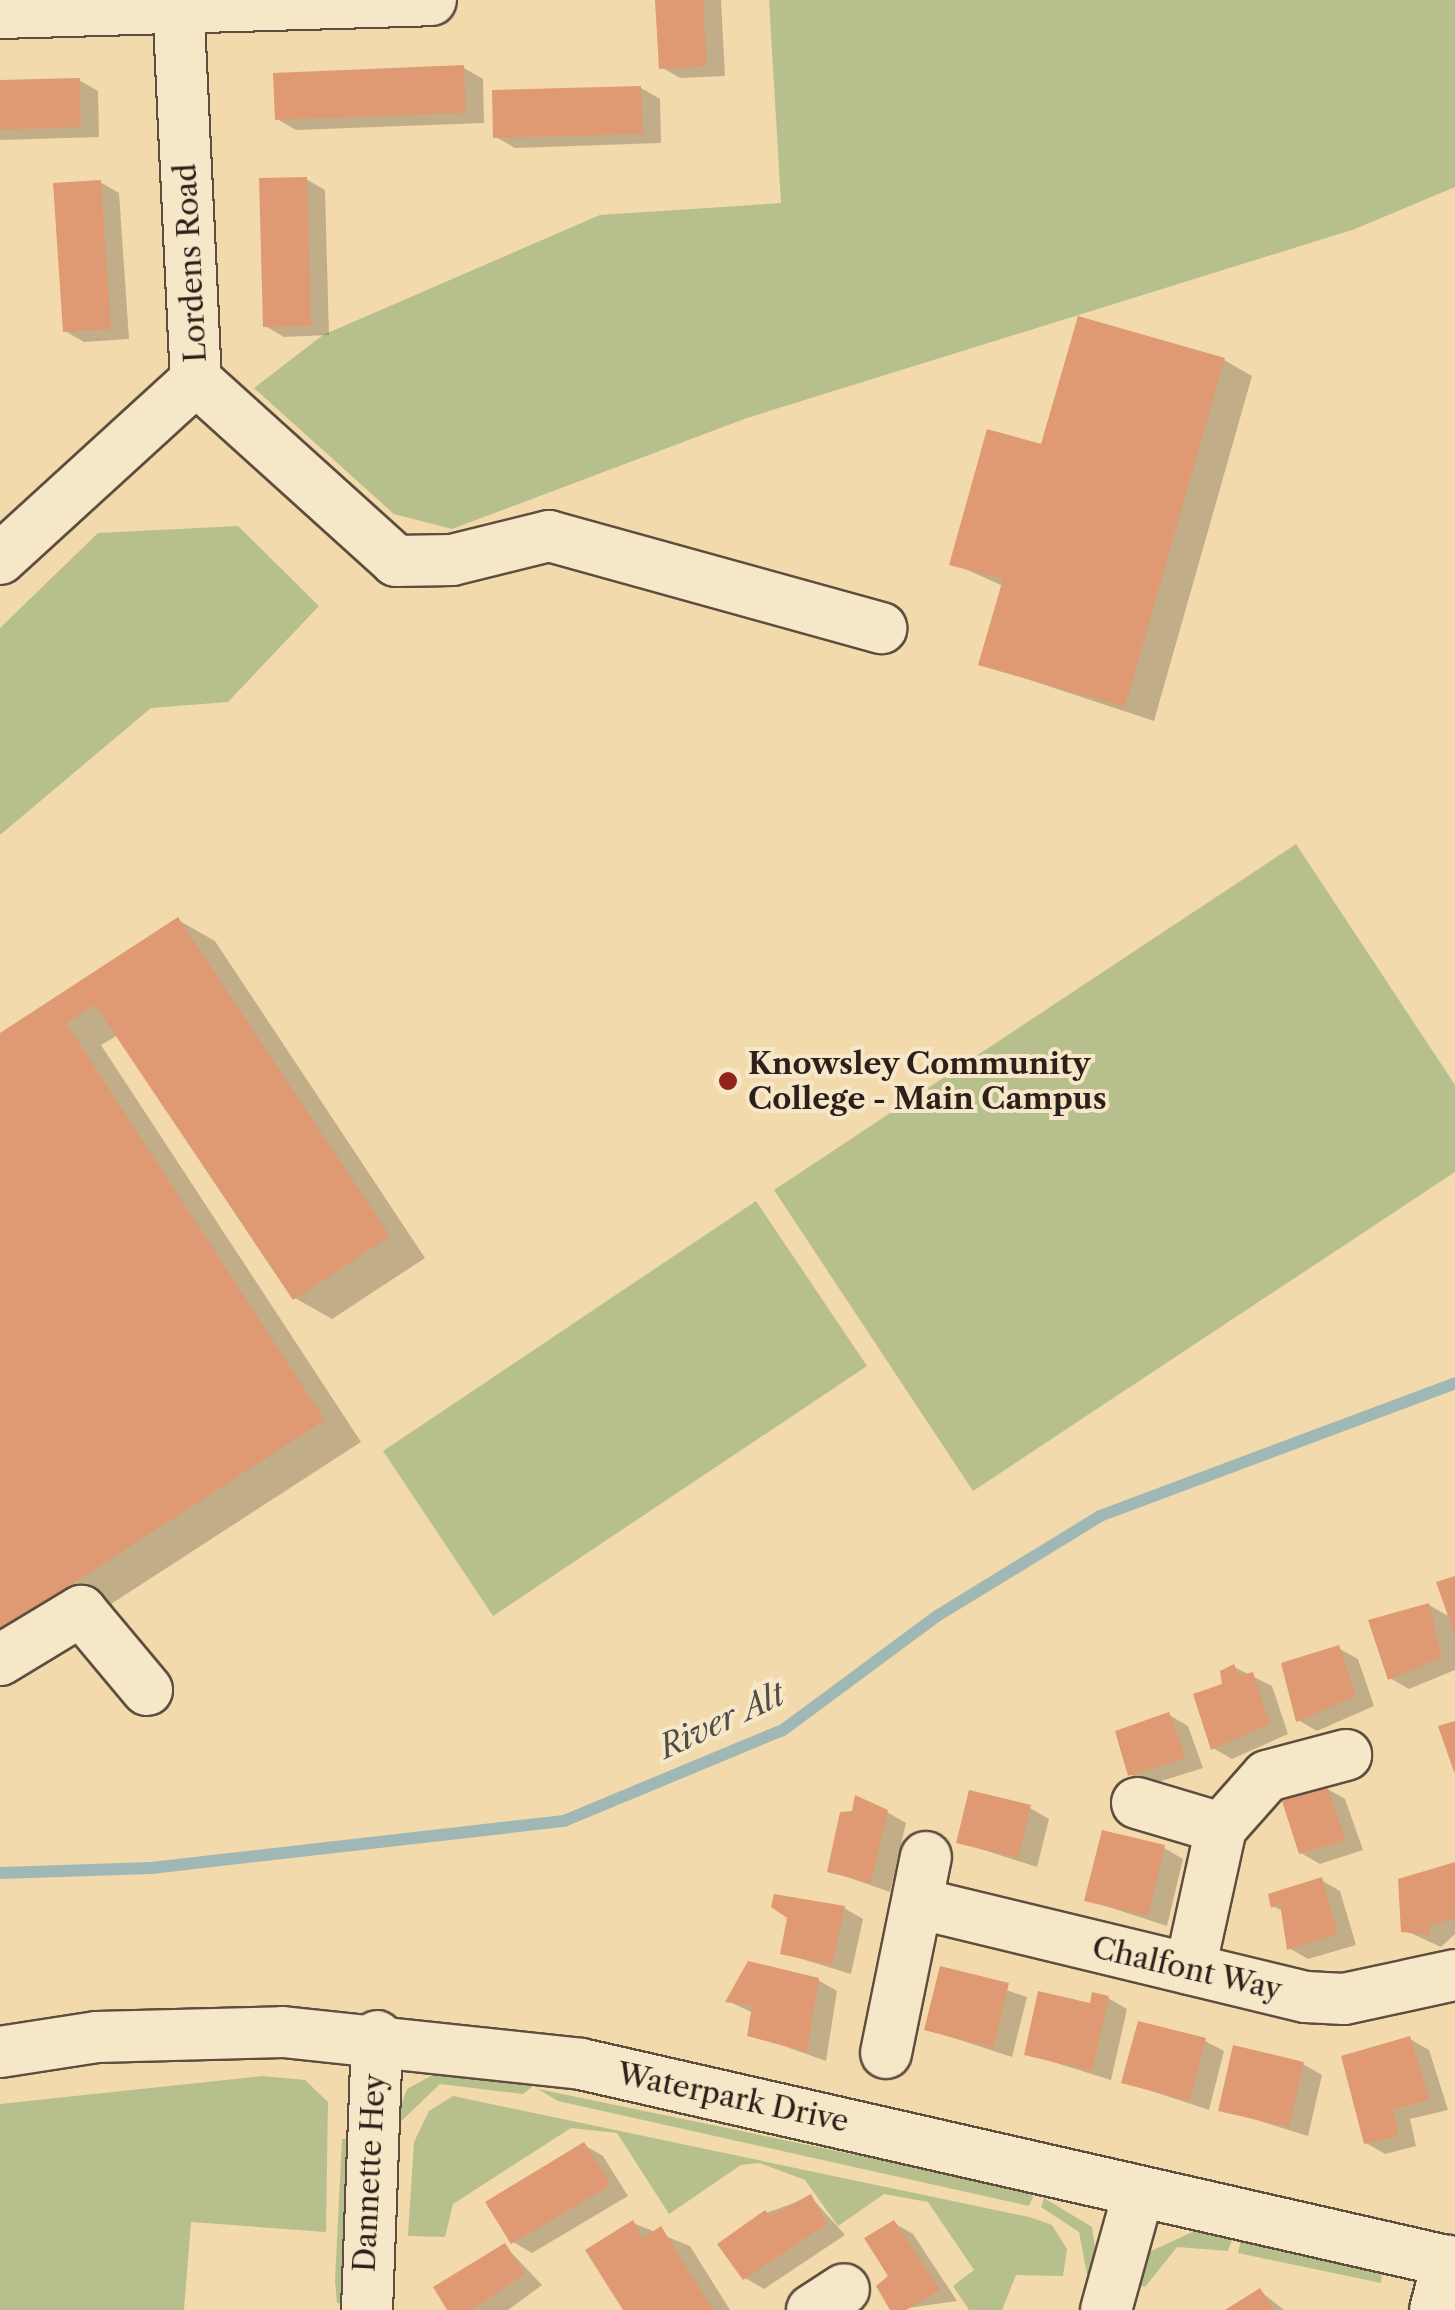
<!DOCTYPE html>
<html>
<head>
<meta charset="utf-8">
<style>
  body { margin:0 }
  #map { position:relative; width:1455px; height:2310px; overflow:hidden; background:#f2daac; font-family:"Libre Caslon Text",serif }
  div>[style] { position:absolute }
  .green>* { inset:0; background:#b7c08c }
  .shadow>* { inset:0; background:#0003 }
  .stream>* { height:12px; margin:-6px; padding:0 6px; transform-origin:6px; border-radius:6px; background:#a0b8b5 }
  .building>* { inset:0; background:#e09a73 }
  .roads { filter:drop-shadow(2px 0 #5e4e3f) drop-shadow(-2px 0 #5e4e3f) drop-shadow(0 2px #5e4e3f) drop-shadow(0 -2px #5e4e3f) }
  .minor>* { height:50px; margin:-25px; padding:0 25px; transform-origin:25px; border-radius:25px; background:#f7e7c9 }
  .dots>* { width:28px; height:28px; translate:-50% -50%; box-sizing:border-box; border:5px solid #f7e7c9; border-radius:50% }
  span { translate:-50% -50%; white-space:nowrap; text-align:center; line-height:1.15; -webkit-text-stroke:8px #f7e7c9; paint-order:stroke }
  .street-label { font-size:30px; color:#2d201b }
  .poi-label { font-size:30px; color:#2d201b; font-weight:700 }
  .left { translate:0 -50%; text-align:left }
  .water-label { font-size:32px; color:#504e49; font-style:italic }
</style>
</head>
<body>
<div id="map">
  <div class="green">
    <div style="clip-path:polygon(769px 0,1455px 0,1455px 187px,1355px 229px,747px 418px,452px 529px,394px 514px,254px 388px,323px 335px,600px 215px,781px 203px)"></div>
    <div style="clip-path:polygon(238px 526px,319px 606px,228px 702px,151px 708px,0 835px,0 628px,98px 533px)"></div>
    <div style="clip-path:polygon(1296px 844px,1455px 1085px,1455px 1172px,973px 1491px,774px 1190px)"></div>
    <div style="clip-path:polygon(756px 1201px,867px 1366px,493px 1616px,383px 1451px)"></div>
    <div style="clip-path:polygon(438px 2072px,530px 2081px,532px 2087px,523px 2094px,440px 2084px,393px 2129px,407px 2089px)"></div>
    <div style="clip-path:polygon(263px 2076px,305px 2080px,328px 2102px,326px 2232px,191px 2222px,184px 2310px,0 2310px,0 2104px)"></div>
    <div style="clip-path:polygon(538px 2089px,1030px 2191px,1033px 2197px,1029px 2206px,558px 2101px)"></div>
    <div style="clip-path:polygon(453px 2096px,1029px 2217px,1052px 2225px,1067px 2249px,1063px 2276px,1016px 2275px,1002px 2310px,969px 2310px,953px 2286px,974px 2270px,928px 2202px,884px 2194px,838px 2226px,805px 2180px,759px 2163px,741px 2165px,669px 2214px,617px 2133px,571px 2128px,453px 2204px,445px 2237px,408px 2236px,414px 2142px,429px 2111px)"></div>
    <div style="clip-path:polygon(342px 2139px,351px 2139px,347px 2304px,337px 2303px,335px 2281px)"></div>
    <div style="clip-path:polygon(1044px 2198px,1092px 2227px,1099px 2275px,1087px 2274px,1079px 2232px,1041px 2207px)"></div>
    <div style="clip-path:polygon(1199px 2229px,1233px 2237px,1228px 2251px,1177px 2247px,1145px 2287px,1134px 2283px,1149px 2252px)"></div>
    <div style="clip-path:polygon(1241px 2240px,1382px 2271px,1381px 2283px,1238px 2253px)"></div>
  </div>
  <div class="shadow">
    <div style="clip-path:polygon(657px 0,721px 0,725px 76px,680px 78px,661px 67px)"></div>
    <div style="clip-path:polygon(464px 68px,483px 79px,484px 123px,296px 130px,277px 119px)"></div>
    <div style="clip-path:polygon(79px 80px,98px 91px,99px 137px,0 140px,0 83px)"></div>
    <div style="clip-path:polygon(641px 88px,660px 99px,661px 143px,515px 148px,496px 137px)"></div>
    <div style="clip-path:polygon(306px 179px,325px 190px,329px 335px,284px 337px,265px 326px)"></div>
    <div style="clip-path:polygon(100px 182px,119px 193px,129px 339px,84px 342px,65px 331px)"></div>
    <div style="clip-path:polygon(1224px 360px,1252px 376px,1154px 721px,981px 664px,1003px 586px,952px 563px,1043px 447px)"></div>
    <div style="clip-path:polygon(178px 920px,215px 941px,425px 1258px,332px 1319px,295px 1298px,118px 1035px,101px 1045px,361px 1442px,0 1676px,0 1035px)"></div>
    <div style="clip-path:polygon(1455px 1578px,1455px 1670px,1409px 1689px,1390px 1678px,1429px 1605px,1452px 1618px)"></div>
    <div style="clip-path:polygon(1338px 1648px,1358px 1659px,1374px 1706px,1317px 1731px,1298px 1720px)"></div>
    <div style="clip-path:polygon(1234px 1667px,1272px 1686px,1288px 1734px,1232px 1759px,1213px 1748px)"></div>
    <div style="clip-path:polygon(1169px 1715px,1188px 1726px,1203px 1768px,1149px 1785px,1130px 1774px)"></div>
    <div style="clip-path:polygon(1326px 1788px,1345px 1799px,1363px 1850px,1320px 1864px,1301px 1853px)"></div>
    <div style="clip-path:polygon(1030px 1808px,1049px 1819px,1037px 1867px,959px 1842px)"></div>
    <div style="clip-path:polygon(887px 1812px,906px 1823px,890px 1892px,830px 1871px)"></div>
    <div style="clip-path:polygon(1164px 1848px,1183px 1859px,1167px 1926px,1087px 1900px)"></div>
    <div style="clip-path:polygon(1455px 1864px,1455px 1934px,1441px 1947px,1404px 1930px)"></div>
    <div style="clip-path:polygon(1321px 1880px,1340px 1891px,1356px 1945px,1308px 1959px,1289px 1948px,1284px 1912px,1273px 1906px)"></div>
    <div style="clip-path:polygon(844px 1908px,863px 1919px,851px 1974px,782px 1953px,790px 1917px)"></div>
    <div style="clip-path:polygon(942px 1969px,1027px 1997px,1012px 2057px,926px 2029px)"></div>
    <div style="clip-path:polygon(818px 1980px,837px 1991px,826px 2061px,750px 2034px,753px 2013px,728px 2001px)"></div>
    <div style="clip-path:polygon(1108px 1998px,1127px 2009px,1111px 2080px,1027px 2054px)"></div>
    <div style="clip-path:polygon(1410px 2039px,1429px 2050px,1448px 2110px,1410px 2119px,1416px 2146px,1385px 2154px,1366px 2143px)"></div>
    <div style="clip-path:polygon(1205px 2041px,1224px 2051px,1209px 2110px,1124px 2082px)"></div>
    <div style="clip-path:polygon(1303px 2064px,1322px 2075px,1308px 2136px,1221px 2109px)"></div>
    <div style="clip-path:polygon(584px 2145px,603px 2156px,628px 2196px,532px 2253px,513px 2242px)"></div>
    <div style="clip-path:polygon(811px 2197px,845px 2235px,764px 2289px,745px 2278px,766px 2213px)"></div>
    <div style="clip-path:polygon(633px 2223px,690px 2246px,730px 2310px,626px 2310px)"></div>
    <div style="clip-path:polygon(894px 2223px,913px 2234px,957px 2301px,893px 2310px)"></div>
    <div style="clip-path:polygon(505px 2246px,542px 2285px,508px 2310px,450px 2310px)"></div>
    <div style="clip-path:polygon(1260px 2291px,1284px 2310px,1230px 2310px)"></div>
  </div>
  <div class="stream">
    <div style="left:0;top:1873px;width:151px;rotate:-1.9deg"></div>
    <div style="left:151px;top:1868px;width:416px;rotate:-6.5deg"></div>
    <div style="left:564px;top:1821px;width:237px;rotate:-22.6deg"></div>
    <div style="left:783px;top:1730px;width:192px;rotate:-36.5deg"></div>
    <div style="left:937px;top:1616px;width:191px;rotate:-31.5deg"></div>
    <div style="left:1100px;top:1516px;width:379px;rotate:-20.5deg"></div>
  </div>
  <div class="building">
    <div style="clip-path:polygon(655px 0,703px 0,707px 66px,659px 69px)"></div>
    <div style="clip-path:polygon(464px 65px,466px 113px,275px 120px,273px 73px)"></div>
    <div style="clip-path:polygon(80px 78px,81px 127px,0 130px,0 80px)"></div>
    <div style="clip-path:polygon(641px 86px,643px 134px,493px 138px,492px 90px)"></div>
    <div style="clip-path:polygon(307px 177px,311px 326px,263px 327px,259px 178px)"></div>
    <div style="clip-path:polygon(101px 180px,111px 329px,63px 332px,53px 183px)"></div>
    <div style="clip-path:polygon(1078px 316px,1225px 358px,1125px 707px,978px 665px,1003px 579px,949px 565px,987px 429px,1041px 444px)"></div>
    <div style="clip-path:polygon(178px 917px,390px 1236px,293px 1300px,95px 1005px,66px 1023px,325px 1420px,0 1631px,0 1033px)"></div>
    <div style="clip-path:polygon(1455px 1576px,1455px 1633px,1454px 1633px,1436px 1582px)"></div>
    <div style="clip-path:polygon(1429px 1603px,1442px 1657px,1388px 1680px,1368px 1620px)"></div>
    <div style="clip-path:polygon(1339px 1645px,1356px 1696px,1296px 1722px,1281px 1663px)"></div>
    <div style="clip-path:polygon(1234px 1664px,1239px 1676px,1253px 1672px,1270px 1724px,1211px 1750px,1193px 1694px,1222px 1684px,1220px 1671px)"></div>
    <div style="clip-path:polygon(1169px 1712px,1186px 1758px,1128px 1776px,1115px 1731px)"></div>
    <div style="clip-path:polygon(1455px 1721px,1455px 1772px,1454px 1772px,1438px 1726px)"></div>
    <div style="clip-path:polygon(1326px 1785px,1346px 1840px,1299px 1854px,1281px 1798px)"></div>
    <div style="clip-path:polygon(969px 1790px,1031px 1805px,1018px 1858px,956px 1843px)"></div>
    <div style="clip-path:polygon(855px 1795px,888px 1810px,871px 1883px,827px 1872px,840px 1812px,852px 1811px)"></div>
    <div style="clip-path:polygon(1102px 1830px,1165px 1845px,1148px 1916px,1084px 1901px)"></div>
    <div style="clip-path:polygon(1455px 1862px,1455px 1918px,1429px 1926px,1431px 1935px,1401px 1932px,1398px 1879px)"></div>
    <div style="clip-path:polygon(1322px 1877px,1338px 1934px,1287px 1950px,1280px 1904px,1271px 1908px,1268px 1894px)"></div>
    <div style="clip-path:polygon(774px 1894px,845px 1906px,832px 1965px,780px 1954px,787px 1918px,771px 1907px)"></div>
    <div style="clip-path:polygon(748px 1961px,819px 1978px,807px 2052px,747px 2036px,752px 2006px,725px 2002px)"></div>
    <div style="clip-path:polygon(940px 1966px,1009px 1983px,993px 2048px,924px 2030px)"></div>
    <div style="clip-path:polygon(1038px 1991px,1090px 2003px,1092px 1992px,1109px 1996px,1092px 2071px,1024px 2055px)"></div>
    <div style="clip-path:polygon(1138px 2021px,1206px 2038px,1190px 2101px,1121px 2083px)"></div>
    <div style="clip-path:polygon(1410px 2036px,1430px 2100px,1393px 2109px,1398px 2136px,1364px 2144px,1341px 2056px)"></div>
    <div style="clip-path:polygon(1233px 2045px,1304px 2062px,1289px 2127px,1218px 2111px)"></div>
    <div style="clip-path:polygon(584px 2142px,611px 2185px,511px 2244px,485px 2202px)"></div>
    <div style="clip-path:polygon(811px 2194px,827px 2224px,743px 2280px,717px 2244px,765px 2210px,770px 2216px)"></div>
    <div style="clip-path:polygon(633px 2220px,642px 2239px,661px 2226px,713px 2310px,623px 2310px,585px 2250px)"></div>
    <div style="clip-path:polygon(894px 2220px,940px 2290px,906px 2310px,890px 2310px,876px 2286px,888px 2276px,864px 2238px)"></div>
    <div style="clip-path:polygon(505px 2243px,525px 2274px,472px 2310px,447px 2310px,433px 2287px)"></div>
    <div style="clip-path:polygon(1260px 2288px,1274px 2310px,1225px 2310px)"></div>
  </div>
  <div class="roads">
    <div class="minor">
      <div style="left:178px;top:0;width:380px;rotate:87.3deg"></div>
      <div style="left:196px;top:380px;width:270px;rotate:42.1deg"></div>
      <div style="left:396px;top:561px;width:56px;rotate:-1deg"></div>
      <div style="left:452px;top:560px;width:100px;rotate:-13.9deg"></div>
      <div style="left:549px;top:536px;width:345px;rotate:15.5deg"></div>
      <div style="left:0;top:13px;width:431px;rotate:-1.7deg"></div>
      <div style="left:0;top:559px;width:265px;rotate:-42.4deg"></div>
      <div style="left:0;top:1660px;width:95px;rotate:-31.2deg"></div>
      <div style="left:81px;top:1611px;width:103px;rotate:50.1deg"></div>
      <div style="left:1137px;top:1803px;width:88px;rotate:16.6deg"></div>
      <div style="left:1221px;top:1828px;width:69px;rotate:-48.5deg"></div>
      <div style="left:1267px;top:1776px;width:82px;rotate:-14.9deg"></div>
      <div style="left:921px;top:1904px;width:396px;rotate:13.6deg"></div>
      <div style="left:1306px;top:1997px;width:38px;rotate:3deg"></div>
      <div style="left:1344px;top:1999px;width:114px;rotate:-12.2deg"></div>
      <div style="left:1190px;top:1969px;width:144px;rotate:-77.6deg"></div>
      <div style="left:0;top:2052px;width:98px;rotate:-8.8deg"></div>
      <div style="left:97px;top:2037px;width:186px;rotate:-1.5deg"></div>
      <div style="left:283px;top:2032px;width:300px;rotate:6.1deg"></div>
      <div style="left:581px;top:2064px;width:896px;rotate:12.83deg"></div>
      <div style="left:886px;top:2053px;width:200px;rotate:-78.5deg"></div>
      <div style="left:367px;top:2310px;width:274px;rotate:-87.9deg"></div>
      <div style="left:812px;top:2310px;width:38px;rotate:-33deg"></div>
      <div style="left:1106px;top:2310px;width:123px;rotate:-74.5deg"></div>
      <div style="left:1435px;top:2310px;width:51px;rotate:-75.1deg"></div>
    </div>
  </div>
  <div class="dots">
    <div style="left:728px;top:1081px;background:#8f2418"></div>
  </div>
  <div class="street-label">
    <span style="left:191px;top:263px;rotate:-93deg">Lordens Road</span>
    <span style="left:1187px;top:1969px;rotate:13deg">Chalfont Way</span>
    <span style="left:733px;top:2098px;rotate:12deg">Waterpark Drive</span>
    <span style="left:370px;top:2173px;rotate:-87deg">Dannette Hey</span>
  </div>
  <div class="poi-label">
    <span class="left" style="left:748px;top:1081px">Knowsley Community<br>College - Main Campus</span>
  </div>
  <div class="water-label">
    <span style="left:722px;top:1721px;rotate:-25deg">River Alt</span>
  </div>
</div>
</body>
</html>
